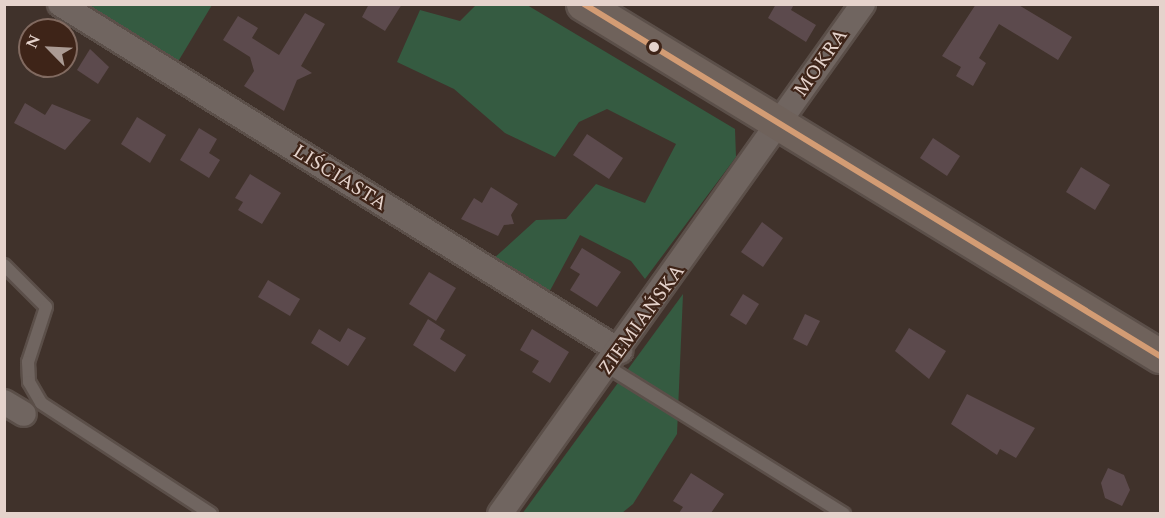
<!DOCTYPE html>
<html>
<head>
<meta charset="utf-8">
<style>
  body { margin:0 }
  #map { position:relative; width:1165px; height:518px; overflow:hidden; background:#40322b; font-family:Spectral,serif }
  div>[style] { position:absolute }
  .green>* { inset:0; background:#355b41 }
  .building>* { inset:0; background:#5c4a4d }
  .roads { filter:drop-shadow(2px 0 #5b4f49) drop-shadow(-2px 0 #5b4f49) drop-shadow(0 2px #5b4f49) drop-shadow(0 -2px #5b4f49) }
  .lane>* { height:12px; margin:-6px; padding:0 6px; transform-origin:6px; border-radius:6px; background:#706560 }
  .street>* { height:24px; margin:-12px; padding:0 12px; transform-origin:12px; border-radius:12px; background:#706560 }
  .secondary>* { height:33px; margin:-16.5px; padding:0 16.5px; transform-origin:16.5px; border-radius:16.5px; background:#6f625b }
  .bus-1>* { height:6px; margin:-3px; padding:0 3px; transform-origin:3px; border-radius:3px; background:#d39c74 }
  .dots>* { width:16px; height:16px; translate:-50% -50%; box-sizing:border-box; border:3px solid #3e2418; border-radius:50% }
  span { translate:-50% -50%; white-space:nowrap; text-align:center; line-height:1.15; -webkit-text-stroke:4.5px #3e2418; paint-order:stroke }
  .street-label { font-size:20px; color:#e5d3cc }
  .frame { position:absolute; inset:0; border:6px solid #e5d3cc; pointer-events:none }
  .north { position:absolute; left:18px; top:18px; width:60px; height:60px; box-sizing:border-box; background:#3e2418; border:2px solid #816a60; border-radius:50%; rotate:294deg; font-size:16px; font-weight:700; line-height:24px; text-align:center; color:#e5d3cc }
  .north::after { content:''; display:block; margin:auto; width:21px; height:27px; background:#ab9b94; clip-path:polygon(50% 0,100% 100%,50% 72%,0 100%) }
</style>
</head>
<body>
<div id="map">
  <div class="green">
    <div style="clip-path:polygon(84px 5px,212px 5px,176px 65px)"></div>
    <div style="clip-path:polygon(476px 5px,527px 5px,735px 129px,736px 157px,645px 279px,631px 261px,580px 235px,546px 298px,492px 260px,536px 220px,566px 219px,596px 184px,645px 203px,676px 144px,607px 109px,579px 122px,555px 157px,505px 133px,454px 89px,397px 62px,420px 10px,460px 21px)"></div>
    <div style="clip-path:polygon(683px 294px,677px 434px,633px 504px,622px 513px,522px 514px)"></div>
  </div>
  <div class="building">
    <div style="clip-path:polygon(369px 4px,402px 4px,385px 31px,362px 17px)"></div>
    <div style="clip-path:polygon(776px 4px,794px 4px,791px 10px,816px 25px,806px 42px,768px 18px)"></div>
    <div style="clip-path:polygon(976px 4px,1017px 4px,1072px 37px,1058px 60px,999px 24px,979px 58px,986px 63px,973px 86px,956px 76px,961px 67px,942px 56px)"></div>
    <div style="clip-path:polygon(305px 13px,325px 24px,301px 66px,312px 73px,297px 80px,284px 111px,244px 86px,254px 71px,250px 57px,223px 40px,238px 16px,258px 28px,252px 38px,279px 55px)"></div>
    <div style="clip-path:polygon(90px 49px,109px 67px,98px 84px,77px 70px)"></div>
    <div style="clip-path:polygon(25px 103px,45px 115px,52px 104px,91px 120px,65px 150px,14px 123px)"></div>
    <div style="clip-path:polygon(137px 117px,166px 135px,150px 163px,121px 144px)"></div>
    <div style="clip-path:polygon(199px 128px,217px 139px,209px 153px,220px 160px,209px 178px,180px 160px)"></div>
    <div style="clip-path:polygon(587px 134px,623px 158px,609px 179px,573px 155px)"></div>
    <div style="clip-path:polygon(933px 138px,960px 156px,947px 176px,920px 158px)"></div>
    <div style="clip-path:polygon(1081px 167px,1110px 185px,1095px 210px,1066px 192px)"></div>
    <div style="clip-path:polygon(250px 174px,281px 193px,262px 224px,238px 210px,243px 202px,235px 198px)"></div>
    <div style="clip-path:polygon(491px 187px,518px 204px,511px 215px,514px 224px,504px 225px,498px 236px,461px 219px,474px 198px,482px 203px)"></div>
    <div style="clip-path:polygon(762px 222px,783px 238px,763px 267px,741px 252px)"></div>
    <div style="clip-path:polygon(582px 248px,621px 272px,597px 307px,570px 290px,580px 274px,570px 268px)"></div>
    <div style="clip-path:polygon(429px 272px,456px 288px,436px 321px,409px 304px)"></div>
    <div style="clip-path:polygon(268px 280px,300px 299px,290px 316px,258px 297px)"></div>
    <div style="clip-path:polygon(743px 294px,759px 304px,746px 325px,730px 315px)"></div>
    <div style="clip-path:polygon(805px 314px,820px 321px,807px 346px,793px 339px)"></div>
    <div style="clip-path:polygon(428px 319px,445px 330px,440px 339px,466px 355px,455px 372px,413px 345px)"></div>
    <div style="clip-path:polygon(348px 328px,366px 338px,348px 366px,311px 343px,319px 329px,340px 342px)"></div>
    <div style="clip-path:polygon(909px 328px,946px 351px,929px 379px,895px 351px)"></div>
    <div style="clip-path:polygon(532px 329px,569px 352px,550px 383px,532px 372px,539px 361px,520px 350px)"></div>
    <div style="clip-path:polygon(967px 394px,1035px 428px,1016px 458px,1000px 449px,997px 455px,951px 424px)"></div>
    <div style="clip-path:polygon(1108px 468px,1124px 475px,1130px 490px,1122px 506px,1105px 498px,1101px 483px)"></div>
    <div style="clip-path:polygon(691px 473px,724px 494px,711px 513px,679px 513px,683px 507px,673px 501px)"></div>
  </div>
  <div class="roads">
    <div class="lane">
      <div style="left:4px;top:265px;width:59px;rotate:45deg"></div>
      <div style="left:46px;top:307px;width:58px;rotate:108.1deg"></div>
      <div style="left:28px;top:362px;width:20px;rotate:87deg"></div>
      <div style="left:29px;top:382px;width:24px;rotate:60deg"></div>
      <div style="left:41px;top:403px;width:203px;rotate:33.1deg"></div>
      <div style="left:608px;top:367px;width:278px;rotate:31.9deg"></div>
    </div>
    <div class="street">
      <div style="left:60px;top:4px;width:659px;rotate:31.78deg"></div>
      <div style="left:4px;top:402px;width:23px;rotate:31deg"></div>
      <div style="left:500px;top:514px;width:626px;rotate:-54.56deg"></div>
    </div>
    <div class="secondary">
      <div style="left:583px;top:4px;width:676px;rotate:31.39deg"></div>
    </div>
  </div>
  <div class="bus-1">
    <div style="left:584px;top:4px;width:675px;rotate:31.43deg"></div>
  </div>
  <div class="dots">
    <div style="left:654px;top:47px;background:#e5d3cc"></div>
  </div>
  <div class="street-label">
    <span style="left:821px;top:63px;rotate:-55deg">MOKRA</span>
    <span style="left:340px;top:178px;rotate:32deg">LIŚCIASTA</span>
    <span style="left:642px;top:320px;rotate:-54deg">ZIEMIAŃSKA</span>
  </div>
  <div class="frame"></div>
  <div class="north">N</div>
</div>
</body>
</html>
